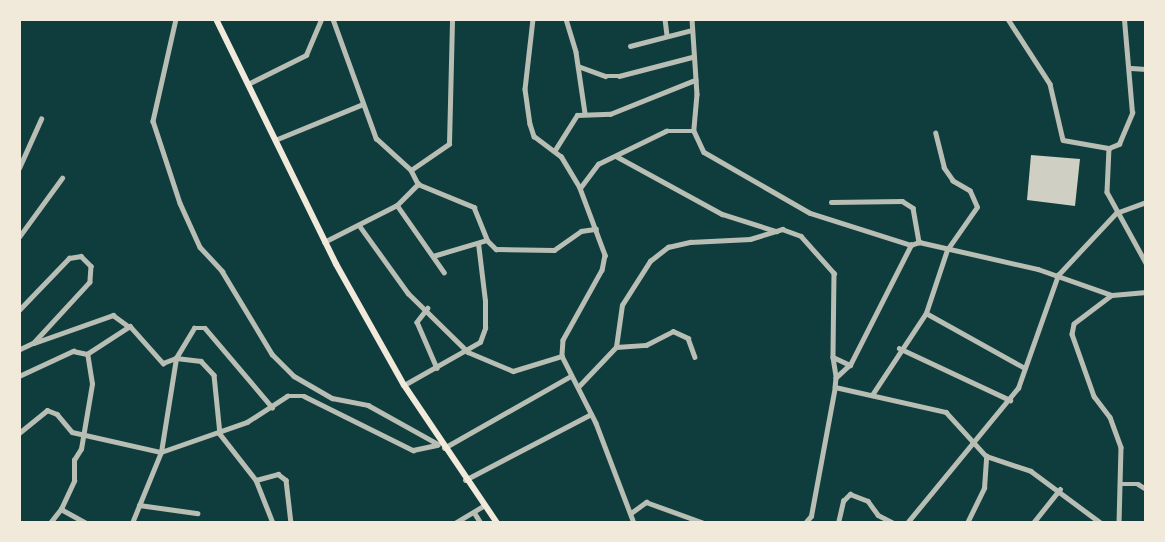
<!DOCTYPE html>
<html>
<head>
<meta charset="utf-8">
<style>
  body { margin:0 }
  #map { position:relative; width:1165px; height:542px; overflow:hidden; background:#0f3d3e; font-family:Barlow,sans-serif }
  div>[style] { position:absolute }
  .building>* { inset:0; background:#cfcfc3 }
  .minor>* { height:4.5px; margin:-2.25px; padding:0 2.25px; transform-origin:2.25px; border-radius:2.25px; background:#b8beb3 }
  .secondary>* { height:6px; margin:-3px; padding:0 3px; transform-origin:3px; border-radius:3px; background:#f1e9da }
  span { translate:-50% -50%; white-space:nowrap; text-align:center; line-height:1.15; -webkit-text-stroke:5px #f1e9da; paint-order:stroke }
  .frame { position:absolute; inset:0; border:21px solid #f1e9da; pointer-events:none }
</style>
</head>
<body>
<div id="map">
  <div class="building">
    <div style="clip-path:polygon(1031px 155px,1080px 159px,1075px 206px,1027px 200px)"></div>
  </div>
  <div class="minor">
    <div style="left:176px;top:19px;width:105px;rotate:102.7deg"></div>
    <div style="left:153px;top:121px;width:86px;rotate:71.8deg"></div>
    <div style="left:180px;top:203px;width:48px;rotate:65.6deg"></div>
    <div style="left:200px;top:247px;width:33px;rotate:47deg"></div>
    <div style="left:222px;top:271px;width:97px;rotate:58.9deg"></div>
    <div style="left:272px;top:354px;width:31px;rotate:45deg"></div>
    <div style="left:294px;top:376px;width:44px;rotate:30.1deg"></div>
    <div style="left:332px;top:398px;width:37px;rotate:11deg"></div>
    <div style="left:368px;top:405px;width:80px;rotate:29.1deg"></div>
    <div style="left:333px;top:19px;width:127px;rotate:70.1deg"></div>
    <div style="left:376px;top:138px;width:47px;rotate:42.4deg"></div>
    <div style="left:411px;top:170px;width:46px;rotate:-34.4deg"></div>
    <div style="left:449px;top:144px;width:125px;rotate:-88.6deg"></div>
    <div style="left:533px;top:19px;width:70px;rotate:96.5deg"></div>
    <div style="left:525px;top:89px;width:35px;rotate:82deg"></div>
    <div style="left:530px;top:124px;width:13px;rotate:72deg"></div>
    <div style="left:534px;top:136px;width:34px;rotate:37deg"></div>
    <div style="left:561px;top:156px;width:37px;rotate:59deg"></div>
    <div style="left:580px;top:188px;width:72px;rotate:69.5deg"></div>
    <div style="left:605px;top:255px;width:15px;rotate:101deg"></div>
    <div style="left:602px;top:270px;width:80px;rotate:119.1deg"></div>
    <div style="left:563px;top:340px;width:16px;rotate:94deg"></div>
    <div style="left:562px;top:356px;width:75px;rotate:63.1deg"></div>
    <div style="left:596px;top:423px;width:107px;rotate:69.2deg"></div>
    <div style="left:566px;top:19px;width:34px;rotate:73deg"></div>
    <div style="left:576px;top:52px;width:62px;rotate:81.6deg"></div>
    <div style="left:665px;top:19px;width:17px;rotate:83deg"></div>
    <div style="left:692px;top:19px;width:75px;rotate:86.2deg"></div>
    <div style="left:697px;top:94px;width:37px;rotate:95deg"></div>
    <div style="left:694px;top:131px;width:23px;rotate:65deg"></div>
    <div style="left:704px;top:152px;width:122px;rotate:29.9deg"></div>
    <div style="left:810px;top:213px;width:106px;rotate:17.6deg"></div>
    <div style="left:1008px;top:19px;width:77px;rotate:57.1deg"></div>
    <div style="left:1050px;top:84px;width:57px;rotate:76.9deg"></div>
    <div style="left:1063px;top:140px;width:47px;rotate:9.9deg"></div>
    <div style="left:1109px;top:148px;width:44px;rotate:92.6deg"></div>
    <div style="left:1107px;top:192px;width:81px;rotate:61.2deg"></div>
    <div style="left:630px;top:46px;width:64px;rotate:-14.5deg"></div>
    <div style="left:578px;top:66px;width:29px;rotate:20deg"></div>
    <div style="left:605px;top:76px;width:14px"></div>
    <div style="left:619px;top:76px;width:75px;rotate:-14.6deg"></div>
    <div style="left:1131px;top:68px;width:15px;rotate:4deg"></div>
    <div style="left:248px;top:84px;width:65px;rotate:-26.6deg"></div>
    <div style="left:306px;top:55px;width:39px;rotate:-67deg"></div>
    <div style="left:275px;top:140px;width:95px;rotate:-22.2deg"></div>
    <div style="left:1109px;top:148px;width:11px;rotate:-22deg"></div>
    <div style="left:1119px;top:144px;width:34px;rotate:-67deg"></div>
    <div style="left:1132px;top:113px;width:94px;rotate:-94.9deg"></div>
    <div style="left:555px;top:150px;width:41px;rotate:-57.8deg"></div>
    <div style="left:577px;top:115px;width:33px;rotate:-2deg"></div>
    <div style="left:610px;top:114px;width:92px;rotate:-21.8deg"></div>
    <div style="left:616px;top:156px;width:121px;rotate:28.7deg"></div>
    <div style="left:722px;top:214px;width:57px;rotate:17.5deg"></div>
    <div style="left:19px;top:168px;width:54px;rotate:-65.8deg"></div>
    <div style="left:411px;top:170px;width:16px;rotate:63deg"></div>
    <div style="left:418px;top:184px;width:61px;rotate:22.3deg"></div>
    <div style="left:474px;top:207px;width:35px;rotate:68deg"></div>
    <div style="left:487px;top:240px;width:13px;rotate:45deg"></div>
    <div style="left:496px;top:249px;width:58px;rotate:1deg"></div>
    <div style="left:554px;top:250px;width:33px;rotate:-35deg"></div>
    <div style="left:581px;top:231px;width:15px;rotate:-8deg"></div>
    <div style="left:580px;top:188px;width:30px;rotate:-53deg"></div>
    <div style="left:598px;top:164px;width:76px;rotate:-25.9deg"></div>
    <div style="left:666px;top:131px;width:28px"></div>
    <div style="left:831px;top:202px;width:71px;rotate:-0.8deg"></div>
    <div style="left:902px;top:201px;width:13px;rotate:32deg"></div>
    <div style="left:913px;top:208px;width:35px;rotate:80deg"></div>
    <div style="left:397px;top:205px;width:82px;rotate:55deg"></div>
    <div style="left:359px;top:225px;width:84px;rotate:54.2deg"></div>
    <div style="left:408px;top:293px;width:84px;rotate:44.5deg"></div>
    <div style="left:468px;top:352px;width:49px;rotate:22.9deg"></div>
    <div style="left:513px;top:371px;width:51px;rotate:-17deg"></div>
    <div style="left:19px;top:237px;width:73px;rotate:-53.9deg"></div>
    <div style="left:324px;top:242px;width:82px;rotate:-26.9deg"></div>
    <div style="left:397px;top:205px;width:30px;rotate:-45deg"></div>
    <div style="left:433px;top:256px;width:56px;rotate:-16.5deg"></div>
    <div style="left:1111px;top:296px;width:46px;rotate:142.9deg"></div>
    <div style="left:1074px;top:324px;width:10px;rotate:101deg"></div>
    <div style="left:1072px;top:334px;width:66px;rotate:70.5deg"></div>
    <div style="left:1094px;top:396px;width:26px;rotate:53deg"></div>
    <div style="left:1110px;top:417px;width:32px;rotate:70deg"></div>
    <div style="left:1121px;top:447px;width:76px;rotate:91.5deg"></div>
    <div style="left:428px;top:308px;width:18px;rotate:128deg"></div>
    <div style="left:417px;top:322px;width:50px;rotate:66.5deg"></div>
    <div style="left:19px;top:310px;width:72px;rotate:-46.1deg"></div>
    <div style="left:69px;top:258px;width:12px;rotate:-9deg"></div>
    <div style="left:81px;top:256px;width:14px;rotate:45deg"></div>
    <div style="left:91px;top:266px;width:16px;rotate:94deg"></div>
    <div style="left:90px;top:282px;width:83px;rotate:132.6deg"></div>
    <div style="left:34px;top:343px;width:17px;rotate:155deg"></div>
    <div style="left:926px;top:313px;width:113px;rotate:29.1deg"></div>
    <div style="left:34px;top:343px;width:84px;rotate:-19.5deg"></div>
    <div style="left:113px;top:315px;width:19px;rotate:36deg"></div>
    <div style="left:616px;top:347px;width:30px;rotate:-4deg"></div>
    <div style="left:646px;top:345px;width:30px;rotate:-27deg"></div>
    <div style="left:673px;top:331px;width:17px;rotate:25deg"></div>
    <div style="left:688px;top:338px;width:20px;rotate:70deg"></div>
    <div style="left:899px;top:348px;width:123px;rotate:25.1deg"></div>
    <div style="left:833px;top:357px;width:20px;rotate:81deg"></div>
    <div style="left:850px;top:365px;width:19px;rotate:137deg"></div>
    <div style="left:836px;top:378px;width:9px;rotate:96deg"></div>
    <div style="left:835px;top:387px;width:114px;rotate:12.7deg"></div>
    <div style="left:946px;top:412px;width:59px;rotate:47.7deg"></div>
    <div style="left:986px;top:456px;width:47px;rotate:18.4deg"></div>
    <div style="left:1031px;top:471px;width:87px;rotate:36.6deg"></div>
    <div style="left:19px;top:376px;width:60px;rotate:-24.8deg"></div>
    <div style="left:73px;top:351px;width:14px;rotate:12deg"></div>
    <div style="left:87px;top:354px;width:51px;rotate:-33.1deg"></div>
    <div style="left:130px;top:326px;width:50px;rotate:48.3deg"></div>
    <div style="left:163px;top:363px;width:14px;rotate:-21deg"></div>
    <div style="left:176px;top:358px;width:25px;rotate:7deg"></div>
    <div style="left:201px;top:361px;width:19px;rotate:47deg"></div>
    <div style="left:214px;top:375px;width:59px;rotate:84.2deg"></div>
    <div style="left:220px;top:434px;width:58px;rotate:52deg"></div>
    <div style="left:256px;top:480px;width:46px;rotate:68.4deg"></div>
    <div style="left:404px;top:385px;width:87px;rotate:-29.5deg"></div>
    <div style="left:480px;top:342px;width:15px;rotate:-70deg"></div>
    <div style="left:485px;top:328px;width:27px;rotate:-90deg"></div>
    <div style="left:485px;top:301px;width:58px;rotate:-96.9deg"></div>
    <div style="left:578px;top:387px;width:55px;rotate:-46.5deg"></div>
    <div style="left:616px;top:347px;width:42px;rotate:-81.9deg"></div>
    <div style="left:622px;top:305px;width:52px;rotate:-57.5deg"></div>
    <div style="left:650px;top:261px;width:23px;rotate:-38deg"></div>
    <div style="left:668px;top:247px;width:23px;rotate:-13deg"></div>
    <div style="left:690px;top:242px;width:60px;rotate:-2.9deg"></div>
    <div style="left:750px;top:239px;width:34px;rotate:-17deg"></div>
    <div style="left:782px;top:229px;width:20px;rotate:20deg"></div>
    <div style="left:801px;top:236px;width:50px;rotate:48.3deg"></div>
    <div style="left:834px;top:273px;width:84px;rotate:90.7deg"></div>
    <div style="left:833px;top:357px;width:19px;rotate:25deg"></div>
    <div style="left:850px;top:365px;width:135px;rotate:-63.1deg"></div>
    <div style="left:911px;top:245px;width:9px;rotate:-21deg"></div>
    <div style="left:919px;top:242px;width:122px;rotate:12.8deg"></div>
    <div style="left:1038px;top:269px;width:78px;rotate:19.4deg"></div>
    <div style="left:1112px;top:295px;width:34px;rotate:-5deg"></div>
    <div style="left:872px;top:395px;width:98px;rotate:-56.6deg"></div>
    <div style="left:926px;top:313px;width:66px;rotate:-71.6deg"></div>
    <div style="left:947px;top:250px;width:52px;rotate:-55.1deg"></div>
    <div style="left:977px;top:207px;width:17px;rotate:-114deg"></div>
    <div style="left:970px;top:191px;width:20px;rotate:-150deg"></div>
    <div style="left:953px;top:181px;width:16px;rotate:-125deg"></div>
    <div style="left:944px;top:168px;width:36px;rotate:-104deg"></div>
    <div style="left:19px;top:433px;width:36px;rotate:-39deg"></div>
    <div style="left:47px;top:410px;width:11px;rotate:22deg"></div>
    <div style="left:57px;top:414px;width:23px;rotate:50deg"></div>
    <div style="left:72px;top:432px;width:91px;rotate:12.7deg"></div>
    <div style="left:161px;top:452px;width:95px;rotate:-80.9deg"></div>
    <div style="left:176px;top:358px;width:35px;rotate:-59deg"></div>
    <div style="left:194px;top:328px;width:11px"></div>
    <div style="left:205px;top:328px;width:104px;rotate:49.7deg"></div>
    <div style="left:444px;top:448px;width:146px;rotate:-29.6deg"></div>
    <div style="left:256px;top:480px;width:23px;rotate:-15deg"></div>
    <div style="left:278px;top:474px;width:10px;rotate:37deg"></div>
    <div style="left:286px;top:480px;width:43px;rotate:83.4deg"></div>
    <div style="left:465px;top:480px;width:142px;rotate:-27.6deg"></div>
    <div style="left:1120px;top:484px;width:18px"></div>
    <div style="left:1138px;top:484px;width:9px;rotate:32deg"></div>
    <div style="left:139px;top:505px;width:59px;rotate:7.9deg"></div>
    <div style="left:61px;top:509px;width:31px;rotate:-65deg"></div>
    <div style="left:74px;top:481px;width:21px;rotate:-90deg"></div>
    <div style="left:74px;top:460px;width:13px;rotate:-58deg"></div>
    <div style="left:81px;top:449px;width:66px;rotate:-80.4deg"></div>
    <div style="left:92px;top:384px;width:30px;rotate:-99deg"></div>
    <div style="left:474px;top:512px;width:13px;rotate:58deg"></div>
    <div style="left:631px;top:513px;width:19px;rotate:-36deg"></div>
    <div style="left:646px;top:502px;width:62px;rotate:19.9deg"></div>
    <div style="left:50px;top:523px;width:18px;rotate:-52deg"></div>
    <div style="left:61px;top:509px;width:29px;rotate:29deg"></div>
    <div style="left:132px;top:523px;width:77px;rotate:-67.8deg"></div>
    <div style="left:161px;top:452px;width:91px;rotate:-19.2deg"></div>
    <div style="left:247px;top:422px;width:48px;rotate:-33deg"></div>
    <div style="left:287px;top:396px;width:17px"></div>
    <div style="left:304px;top:396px;width:122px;rotate:26.4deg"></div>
    <div style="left:413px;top:450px;width:25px;rotate:-12deg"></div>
    <div style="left:455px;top:523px;width:33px;rotate:-31deg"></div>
    <div style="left:805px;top:523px;width:9px;rotate:-49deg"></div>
    <div style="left:811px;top:516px;width:131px;rotate:-79.5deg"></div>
    <div style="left:838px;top:523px;width:23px;rotate:-77deg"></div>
    <div style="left:843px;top:501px;width:10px;rotate:-45deg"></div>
    <div style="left:850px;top:494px;width:19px;rotate:21deg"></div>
    <div style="left:868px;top:501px;width:17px;rotate:54deg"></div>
    <div style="left:878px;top:515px;width:18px;rotate:27deg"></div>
    <div style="left:907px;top:523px;width:175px;rotate:-50.6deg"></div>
    <div style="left:1018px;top:388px;width:120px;rotate:-70.5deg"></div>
    <div style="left:1058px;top:275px;width:85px;rotate:-46.9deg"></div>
    <div style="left:1116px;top:213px;width:32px;rotate:-20deg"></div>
    <div style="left:967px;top:523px;width:39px;rotate:-64deg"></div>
    <div style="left:984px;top:488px;width:32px;rotate:-86deg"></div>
    <div style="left:1033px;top:523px;width:43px;rotate:-51.5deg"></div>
  </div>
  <div class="secondary">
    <div style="left:216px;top:19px;width:273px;rotate:63.9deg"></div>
    <div style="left:336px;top:264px;width:139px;rotate:60.7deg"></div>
    <div style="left:404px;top:385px;width:166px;rotate:56deg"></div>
  </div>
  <div class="frame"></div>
</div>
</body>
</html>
